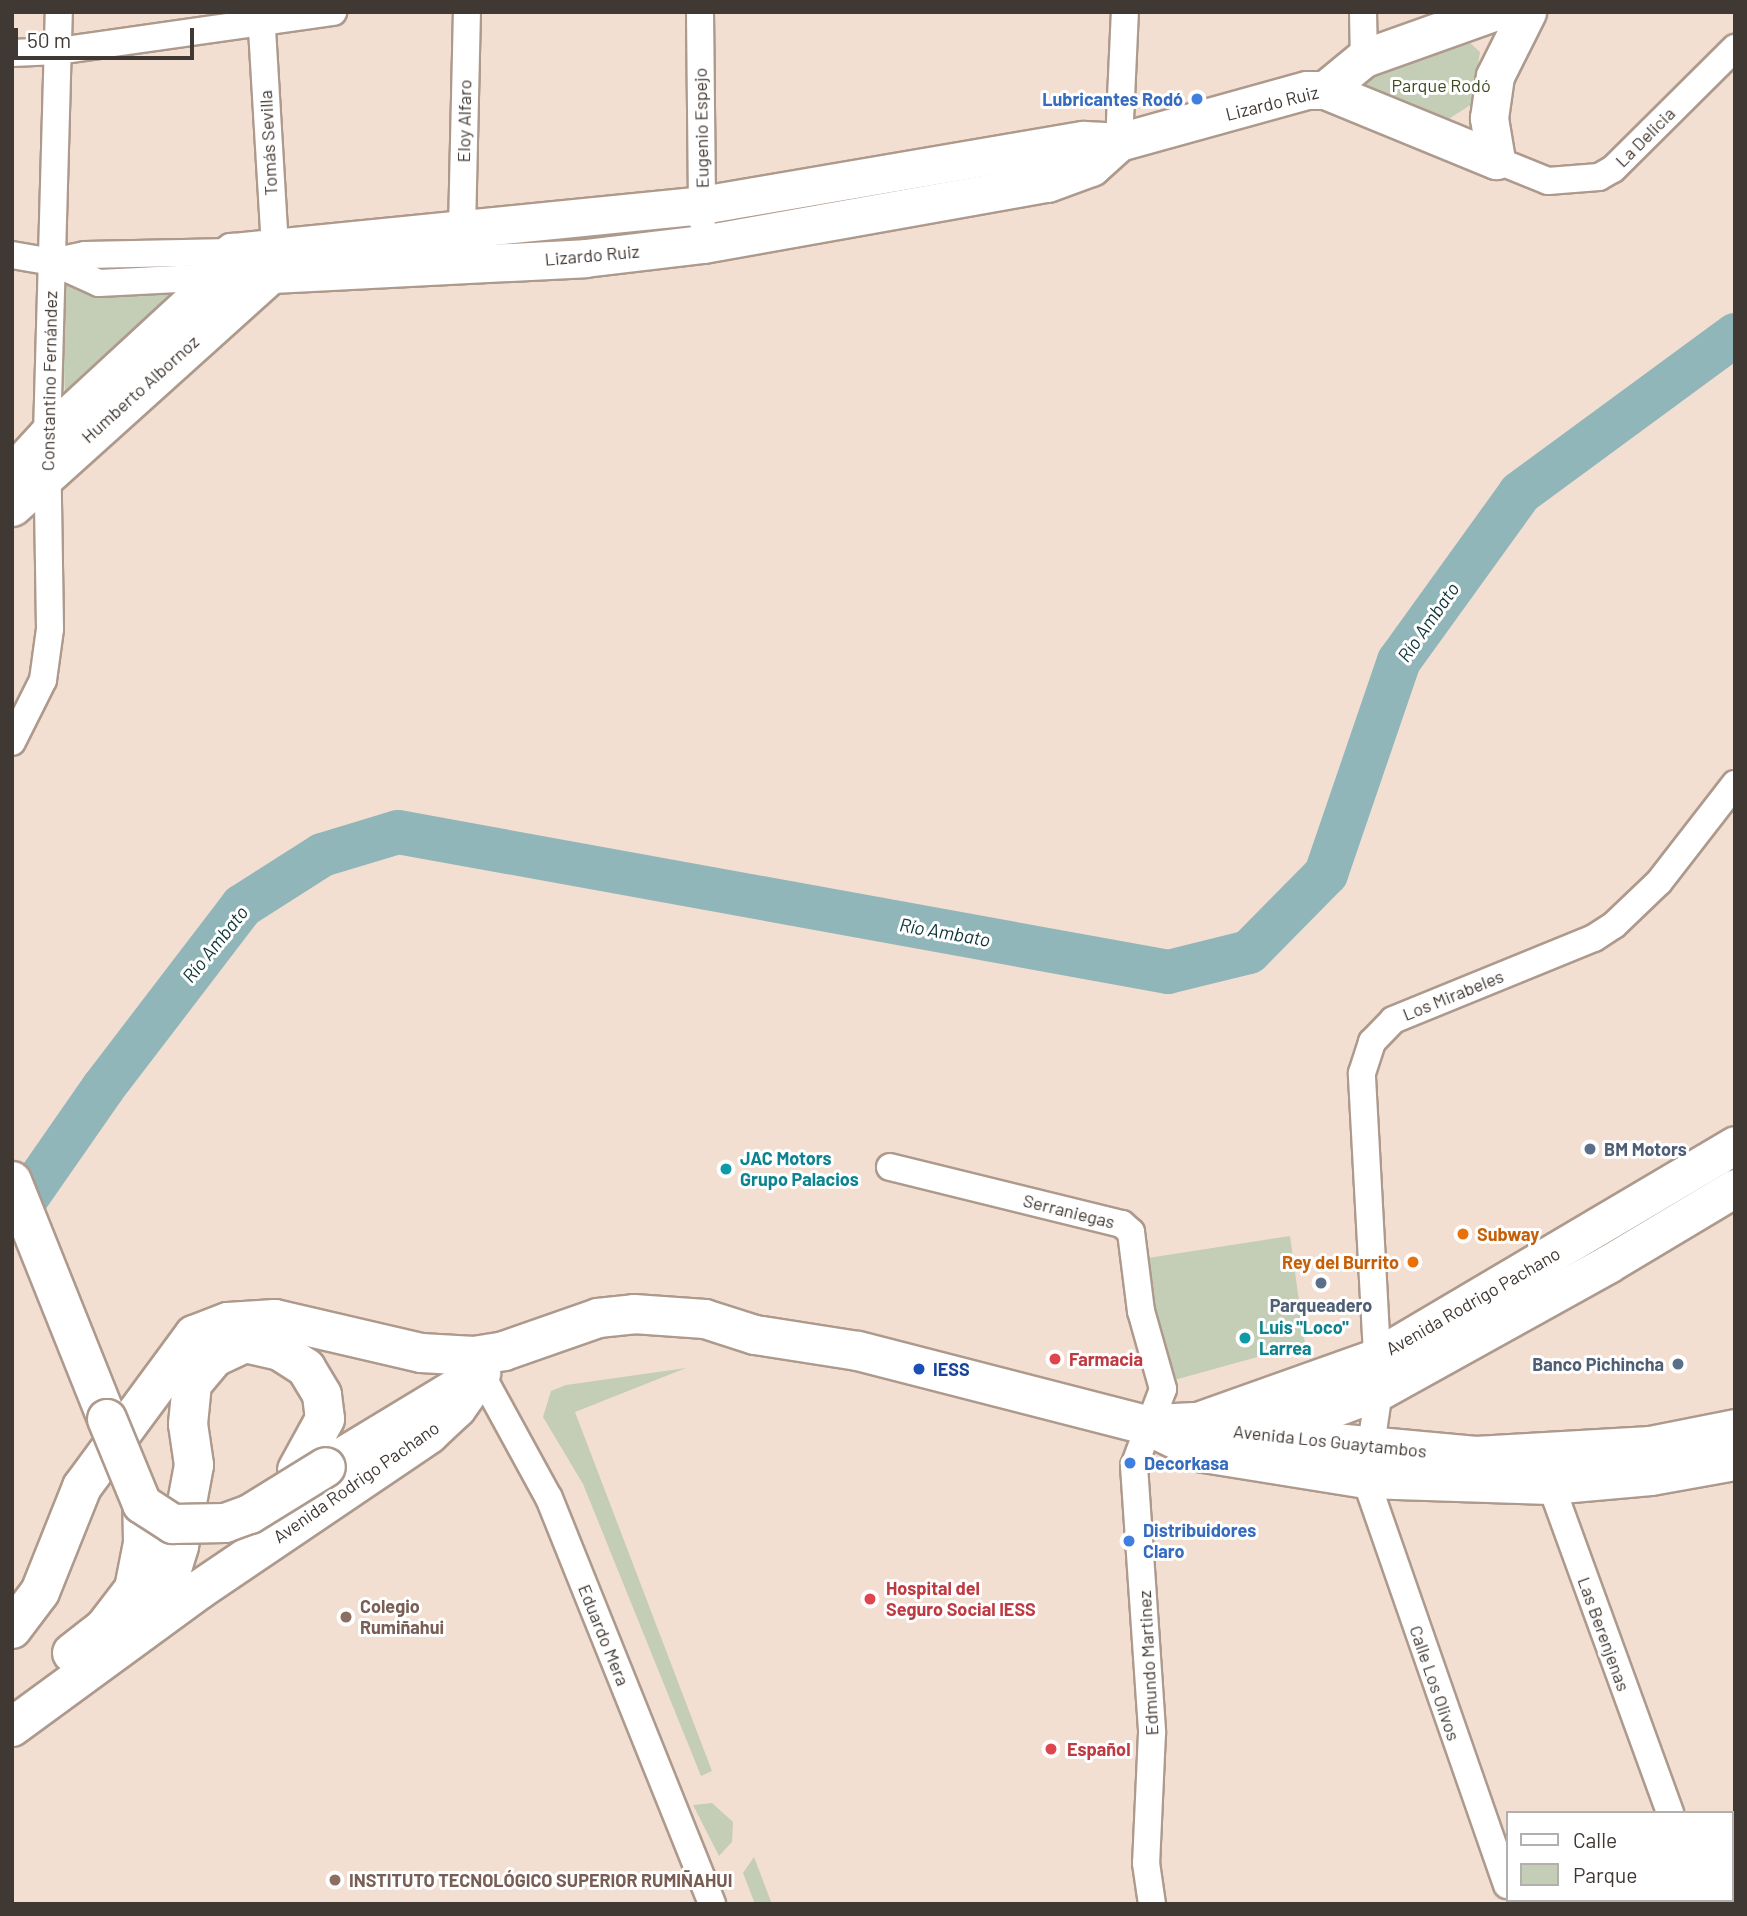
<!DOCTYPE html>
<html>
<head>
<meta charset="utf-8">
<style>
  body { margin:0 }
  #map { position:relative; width:1747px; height:1916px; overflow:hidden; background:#f3dfd2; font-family:Barlow,sans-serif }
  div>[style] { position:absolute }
  .green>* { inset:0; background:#c4cdb6 }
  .river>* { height:44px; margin:-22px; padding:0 22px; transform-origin:22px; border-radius:22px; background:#90b6ba }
  .roads { filter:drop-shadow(2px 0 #ad9a8d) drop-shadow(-2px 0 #ad9a8d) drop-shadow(0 2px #ad9a8d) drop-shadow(0 -2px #ad9a8d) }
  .street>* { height:26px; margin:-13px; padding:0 13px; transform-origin:13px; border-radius:13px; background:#fff }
  .secondary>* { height:37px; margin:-18.5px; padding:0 18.5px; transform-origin:18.5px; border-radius:18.5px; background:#fff }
  .primary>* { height:38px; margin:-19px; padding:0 19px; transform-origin:19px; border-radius:19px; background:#fff }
  .bridges { filter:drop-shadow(2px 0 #ad9a8d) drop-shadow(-2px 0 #ad9a8d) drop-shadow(0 2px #ad9a8d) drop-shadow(0 -2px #ad9a8d) }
  .primary-bridge>* { height:38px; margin:-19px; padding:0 19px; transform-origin:19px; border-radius:19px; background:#fff }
  .dots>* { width:19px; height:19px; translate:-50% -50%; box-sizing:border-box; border:4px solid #fff; border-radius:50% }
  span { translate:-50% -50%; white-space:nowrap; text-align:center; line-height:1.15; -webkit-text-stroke:6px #fff; paint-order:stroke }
  .park-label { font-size:18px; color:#3d4b1e }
  .shop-label { font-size:18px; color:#366cbe; font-weight:700 }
  .right { translate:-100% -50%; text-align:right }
  .left { translate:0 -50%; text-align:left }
  .street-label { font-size:18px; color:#403833 }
  .service-label { font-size:18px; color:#4e5e75; font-weight:700 }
  .culture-label { font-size:18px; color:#0d838f; font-weight:700 }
  .food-label { font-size:18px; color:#c56008; font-weight:700 }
  .health-label { font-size:18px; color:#be3a42; font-weight:700 }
  .transit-label { font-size:18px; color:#164399; font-weight:700 }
  .education-label { font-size:18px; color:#785e54; font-weight:700 }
  .water-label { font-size:19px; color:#0d3437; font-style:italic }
  .frame { position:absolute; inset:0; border:14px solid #403833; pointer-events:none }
  .legend { position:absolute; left:1506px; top:1811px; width:228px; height:91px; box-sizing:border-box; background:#fff; border:2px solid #b3afad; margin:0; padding:9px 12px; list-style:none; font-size:21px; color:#403833 }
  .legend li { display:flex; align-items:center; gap:14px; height:35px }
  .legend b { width:35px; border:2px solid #b3afad }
  .scale { position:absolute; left:14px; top:28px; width:180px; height:32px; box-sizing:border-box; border:4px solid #403833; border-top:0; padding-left:9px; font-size:21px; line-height:24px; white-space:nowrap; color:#403833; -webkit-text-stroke:5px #fff; paint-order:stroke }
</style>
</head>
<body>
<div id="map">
  <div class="green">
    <div style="clip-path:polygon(1470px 43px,1480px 52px,1472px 104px,1444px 122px,1366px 87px,1364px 75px)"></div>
    <div style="clip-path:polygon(61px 279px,190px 282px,65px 397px)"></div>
    <div style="clip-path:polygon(1290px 1236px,1305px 1344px,1167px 1382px,1148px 1258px)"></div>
    <div style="clip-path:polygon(686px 1368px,575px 1412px,712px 1771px,701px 1776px,583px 1484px,543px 1417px,551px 1391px,566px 1385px)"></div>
    <div style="clip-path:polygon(712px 1803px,733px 1822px,732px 1842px,719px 1856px,693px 1805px)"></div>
    <div style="clip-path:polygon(754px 1857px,772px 1904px,755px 1904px,743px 1873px)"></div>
  </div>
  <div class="river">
    <div style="left:12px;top:1219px;width:160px;rotate:-55.2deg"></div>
    <div style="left:103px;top:1088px;width:229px;rotate:-52.6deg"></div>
    <div style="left:242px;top:906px;width:95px;rotate:-32.5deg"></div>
    <div style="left:322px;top:855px;width:79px;rotate:-16.8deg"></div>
    <div style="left:398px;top:832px;width:783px;rotate:10.3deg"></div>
    <div style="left:1168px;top:972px;width:83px;rotate:-13.9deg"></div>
    <div style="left:1249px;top:952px;width:110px;rotate:-45.4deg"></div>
    <div style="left:1326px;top:874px;width:225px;rotate:-71.1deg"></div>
    <div style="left:1399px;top:661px;width:207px;rotate:-54.2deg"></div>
    <div style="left:1520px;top:493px;width:267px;rotate:-36.3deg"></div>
  </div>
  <div class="roads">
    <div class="street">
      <div style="left:261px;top:12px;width:237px;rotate:86.6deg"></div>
      <div style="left:700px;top:12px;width:208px;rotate:89.4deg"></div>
      <div style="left:1363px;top:12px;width:46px;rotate:88.8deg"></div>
      <div style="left:12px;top:53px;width:46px;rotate:-2.5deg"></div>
      <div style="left:58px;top:51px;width:278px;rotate:-8.1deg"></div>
      <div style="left:1119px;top:142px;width:130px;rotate:-87.4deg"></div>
      <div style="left:1496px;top:160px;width:56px;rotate:22deg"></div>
      <div style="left:1548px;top:181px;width:51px;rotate:-4.5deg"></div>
      <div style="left:1599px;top:177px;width:16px;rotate:-30deg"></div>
      <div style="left:1613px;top:169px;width:172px;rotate:-44.8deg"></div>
      <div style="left:462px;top:230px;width:218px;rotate:-88.7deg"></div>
      <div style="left:12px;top:255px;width:41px;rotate:9.9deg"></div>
      <div style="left:52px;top:262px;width:51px;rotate:24.1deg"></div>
      <div style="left:99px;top:283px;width:119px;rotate:-2.9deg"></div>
      <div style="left:52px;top:262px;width:34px;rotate:-12deg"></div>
      <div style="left:85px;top:255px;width:147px;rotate:-1.2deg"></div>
      <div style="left:12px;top:742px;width:69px;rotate:-63.4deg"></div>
      <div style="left:43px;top:680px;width:51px;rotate:-82.2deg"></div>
      <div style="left:50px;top:629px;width:194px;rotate:-90.9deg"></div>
      <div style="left:47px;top:435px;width:423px;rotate:-88.4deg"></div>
      <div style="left:890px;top:1167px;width:239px;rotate:13.8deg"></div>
      <div style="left:1122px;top:1224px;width:12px;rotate:42deg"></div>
      <div style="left:1131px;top:1232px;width:80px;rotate:82.8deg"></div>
      <div style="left:1141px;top:1311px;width:81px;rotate:74.2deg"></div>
      <div style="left:1163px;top:1389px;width:82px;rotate:110.6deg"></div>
      <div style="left:1134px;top:1466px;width:268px;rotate:86.1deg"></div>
      <div style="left:1152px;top:1733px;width:130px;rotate:92.6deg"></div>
      <div style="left:1146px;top:1863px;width:41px;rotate:81.7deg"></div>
      <div style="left:481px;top:1374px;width:141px;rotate:61.3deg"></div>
      <div style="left:549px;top:1498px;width:437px;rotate:68.1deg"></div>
      <div style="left:1545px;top:1469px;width:366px;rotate:70deg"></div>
      <div style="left:1731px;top:1851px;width:4px;rotate:-14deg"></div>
      <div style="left:1507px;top:1885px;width:430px;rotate:-109.2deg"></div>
      <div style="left:1366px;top:1479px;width:89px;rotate:-81.6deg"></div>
      <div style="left:1379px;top:1391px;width:318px;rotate:-93.1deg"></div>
      <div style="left:1362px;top:1073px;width:33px;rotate:-72deg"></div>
      <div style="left:1372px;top:1042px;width:30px;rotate:-46deg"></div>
      <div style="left:1393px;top:1020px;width:217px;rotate:-22.2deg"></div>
      <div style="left:1594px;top:938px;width:24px;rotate:-33deg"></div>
      <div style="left:1614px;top:925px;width:62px;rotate:-43.7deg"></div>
      <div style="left:1659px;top:882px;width:124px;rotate:-52.2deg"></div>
      <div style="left:1615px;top:1904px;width:9px;rotate:-27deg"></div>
    </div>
    <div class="secondary">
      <div style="left:1325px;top:90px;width:185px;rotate:22.3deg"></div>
      <div style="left:1496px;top:160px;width:43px;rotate:-99.5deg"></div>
      <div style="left:1489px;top:118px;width:42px;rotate:-81.9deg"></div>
      <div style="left:1495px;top:76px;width:72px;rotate:-63.4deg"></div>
      <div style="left:233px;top:276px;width:352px;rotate:-2.9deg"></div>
      <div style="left:585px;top:258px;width:119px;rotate:-6.8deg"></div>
      <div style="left:703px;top:244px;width:349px;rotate:-10.1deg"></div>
      <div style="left:1047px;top:183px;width:47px;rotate:-20deg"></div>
      <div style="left:1091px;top:167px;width:38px;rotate:-42deg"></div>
      <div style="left:12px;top:473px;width:52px;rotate:-47.4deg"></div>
      <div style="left:47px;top:435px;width:233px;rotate:-42.7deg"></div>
      <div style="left:218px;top:277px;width:29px;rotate:-61deg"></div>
      <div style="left:232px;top:252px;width:472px;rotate:-5.7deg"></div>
      <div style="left:702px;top:205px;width:387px;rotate:-9.7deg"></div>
      <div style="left:1084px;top:140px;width:35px;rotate:3deg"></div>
      <div style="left:1119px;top:142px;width:195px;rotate:-15.5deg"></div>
      <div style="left:1307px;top:90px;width:18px"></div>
      <div style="left:1325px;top:90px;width:50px;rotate:-39.4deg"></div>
      <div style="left:1364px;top:58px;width:137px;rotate:-19.6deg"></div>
      <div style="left:12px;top:507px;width:348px;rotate:-42deg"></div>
      <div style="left:1195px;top:1422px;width:191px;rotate:-19.6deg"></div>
      <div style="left:1375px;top:1358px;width:418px;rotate:-30.6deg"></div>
      <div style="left:1259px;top:1436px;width:128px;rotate:-20.6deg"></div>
      <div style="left:1379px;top:1391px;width:262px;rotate:-29deg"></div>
      <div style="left:1608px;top:1264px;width:148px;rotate:-30.9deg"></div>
    </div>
    <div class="primary">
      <div style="left:12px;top:1181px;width:256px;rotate:68.2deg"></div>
      <div style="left:1155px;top:1424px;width:40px;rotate:-2.9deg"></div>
      <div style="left:1195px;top:1422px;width:65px;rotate:12.5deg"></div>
      <div style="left:1258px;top:1436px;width:219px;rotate:5.2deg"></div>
      <div style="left:1476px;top:1456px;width:175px;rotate:-3.3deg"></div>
      <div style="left:1651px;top:1446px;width:86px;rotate:-11.4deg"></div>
      <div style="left:326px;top:1467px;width:154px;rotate:-31.2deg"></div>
      <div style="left:139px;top:1623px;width:53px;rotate:-55.7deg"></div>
      <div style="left:169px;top:1579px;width:34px;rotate:-73deg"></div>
      <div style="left:179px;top:1546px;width:82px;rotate:-79.5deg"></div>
      <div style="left:194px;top:1465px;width:41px;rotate:-98.3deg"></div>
      <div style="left:188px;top:1424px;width:40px;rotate:-84.3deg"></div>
      <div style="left:192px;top:1384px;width:35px;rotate:-50deg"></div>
      <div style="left:215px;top:1357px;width:33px;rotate:-25deg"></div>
      <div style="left:245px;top:1343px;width:36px;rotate:13deg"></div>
      <div style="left:280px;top:1351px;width:31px;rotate:33deg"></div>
      <div style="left:306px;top:1368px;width:31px;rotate:59deg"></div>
      <div style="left:322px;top:1395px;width:24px;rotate:83deg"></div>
      <div style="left:325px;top:1419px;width:58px;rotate:118.8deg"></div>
      <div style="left:12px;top:1629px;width:46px;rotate:-52.9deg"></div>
      <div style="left:40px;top:1592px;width:113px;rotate:-68.2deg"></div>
      <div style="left:82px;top:1487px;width:189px;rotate:-53.6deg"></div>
      <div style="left:194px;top:1335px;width:36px;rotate:-21deg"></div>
      <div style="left:228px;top:1322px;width:47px;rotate:-3.7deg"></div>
      <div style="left:275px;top:1319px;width:150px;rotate:13.1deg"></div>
      <div style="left:421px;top:1353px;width:53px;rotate:3.2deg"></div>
      <div style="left:474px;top:1356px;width:30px;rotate:-9deg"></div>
      <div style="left:504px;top:1351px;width:100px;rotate:-19.3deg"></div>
      <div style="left:598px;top:1318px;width:36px;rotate:-6deg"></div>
      <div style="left:634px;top:1314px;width:71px;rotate:4deg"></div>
      <div style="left:705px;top:1319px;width:52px;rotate:17.7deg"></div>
      <div style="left:755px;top:1335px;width:104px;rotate:8.8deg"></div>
      <div style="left:858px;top:1351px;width:297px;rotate:14.4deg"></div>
      <div style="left:1146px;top:1425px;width:64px;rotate:25.8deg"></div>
      <div style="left:1204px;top:1453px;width:164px;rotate:9.1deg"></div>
      <div style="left:1366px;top:1479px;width:184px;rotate:1.9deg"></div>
      <div style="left:1550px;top:1485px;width:101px;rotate:-5.1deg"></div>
      <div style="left:1651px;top:1476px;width:85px;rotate:-10.1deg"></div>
      <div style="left:72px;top:1653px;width:41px;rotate:-38deg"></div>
      <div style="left:104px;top:1628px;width:49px;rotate:-52.4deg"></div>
      <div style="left:134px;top:1589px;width:47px;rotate:-78.9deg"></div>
      <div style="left:143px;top:1543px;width:39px;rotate:-91deg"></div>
      <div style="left:12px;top:1727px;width:232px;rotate:-36.2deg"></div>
      <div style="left:199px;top:1590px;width:278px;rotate:-34.1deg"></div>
      <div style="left:429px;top:1434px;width:38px;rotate:-43deg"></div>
      <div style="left:457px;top:1408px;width:42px;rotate:-54.8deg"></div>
    </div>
  </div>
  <div class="bridges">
    <div class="primary-bridge">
      <div style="left:107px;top:1419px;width:92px;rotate:67.6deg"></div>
      <div style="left:142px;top:1504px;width:37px;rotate:33deg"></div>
      <div style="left:173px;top:1524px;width:52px;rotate:-1.1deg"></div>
      <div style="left:225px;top:1523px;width:27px;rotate:-20deg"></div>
      <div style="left:250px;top:1514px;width:89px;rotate:-31.7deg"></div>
    </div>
  </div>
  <div class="dots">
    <div style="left:1197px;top:99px;background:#3f7fe0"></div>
    <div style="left:1590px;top:1149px;background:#5c6f8a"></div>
    <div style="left:726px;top:1169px;background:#0f9aa8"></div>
    <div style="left:1463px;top:1234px;background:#e8710a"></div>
    <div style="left:1413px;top:1262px;background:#e8710a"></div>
    <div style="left:1321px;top:1283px;background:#5c6f8a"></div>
    <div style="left:1245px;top:1338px;background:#0f9aa8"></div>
    <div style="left:1055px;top:1359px;background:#e0444e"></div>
    <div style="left:1678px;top:1364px;background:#5c6f8a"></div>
    <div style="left:919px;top:1369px;background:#1a4fb4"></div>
    <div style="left:1130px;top:1463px;background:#3f7fe0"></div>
    <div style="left:1129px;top:1541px;background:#3f7fe0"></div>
    <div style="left:870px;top:1599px;background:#e0444e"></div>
    <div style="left:346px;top:1617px;background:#8d6e63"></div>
    <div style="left:1051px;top:1749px;background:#e0444e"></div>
    <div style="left:335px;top:1880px;background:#8d6e63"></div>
  </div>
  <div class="park-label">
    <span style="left:1441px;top:85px">Parque Rodó</span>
  </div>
  <div class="shop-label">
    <span class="right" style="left:1183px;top:99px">Lubricantes Rodó</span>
    <span class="left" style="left:1144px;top:1463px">Decorkasa</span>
    <span class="left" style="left:1143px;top:1541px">Distribuidores<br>Claro</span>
  </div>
  <div class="street-label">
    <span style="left:1272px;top:103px;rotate:-14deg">Lizardo Ruiz</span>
    <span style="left:464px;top:121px;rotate:-89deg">Eloy Alfaro</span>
    <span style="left:701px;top:128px;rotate:-91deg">Eugenio Espejo</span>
    <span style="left:1645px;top:137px;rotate:-45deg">La Delicia</span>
    <span style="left:268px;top:143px;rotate:-93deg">Tomás Sevilla</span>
    <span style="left:592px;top:255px;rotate:-5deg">Lizardo Ruiz</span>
    <span style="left:49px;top:381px;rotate:-89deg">Constantino Fernández</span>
    <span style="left:140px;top:389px;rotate:-42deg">Humberto Albornoz</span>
    <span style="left:1453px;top:995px;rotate:-22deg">Los Mirabeles</span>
    <span style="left:1069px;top:1211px;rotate:14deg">Serraniegas</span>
    <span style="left:1473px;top:1301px;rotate:-30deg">Avenida Rodrigo Pachano</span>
    <span style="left:1330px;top:1441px;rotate:6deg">Avenida Los Guaytambos</span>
    <span style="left:356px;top:1482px;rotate:-35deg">Avenida Rodrigo Pachano</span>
    <span style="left:1604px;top:1634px;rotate:70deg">Las Berenjenas</span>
    <span style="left:604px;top:1635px;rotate:68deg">Eduardo Mera</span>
    <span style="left:1148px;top:1663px;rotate:-93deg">Edmundo Martinez</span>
    <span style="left:1435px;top:1683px;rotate:71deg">Calle Los Olivos</span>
  </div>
  <div class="service-label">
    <span class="left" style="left:1604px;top:1149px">BM Motors</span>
    <span style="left:1321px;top:1305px">Parqueadero</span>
    <span class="right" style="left:1664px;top:1364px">Banco Pichincha</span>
  </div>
  <div class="culture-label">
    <span class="left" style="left:740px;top:1169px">JAC Motors<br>Grupo Palacios</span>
    <span class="left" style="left:1259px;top:1338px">Luis "Loco"<br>Larrea</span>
  </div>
  <div class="food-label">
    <span class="left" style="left:1477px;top:1234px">Subway</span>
    <span class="right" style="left:1399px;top:1262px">Rey del Burrito</span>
  </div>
  <div class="health-label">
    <span class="left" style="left:1069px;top:1359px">Farmacia</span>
    <span class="left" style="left:886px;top:1599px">Hospital del<br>Seguro Social IESS</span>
    <span class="left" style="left:1067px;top:1749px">Español</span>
  </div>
  <div class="transit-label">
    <span class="left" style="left:933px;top:1369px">IESS</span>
  </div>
  <div class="education-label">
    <span class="left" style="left:360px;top:1617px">Colegio<br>Rumiñahui</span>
    <span class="left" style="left:349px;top:1880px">INSTITUTO TECNOLÓGICO SUPERIOR RUMIÑAHUI</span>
  </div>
  <div class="water-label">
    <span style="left:1428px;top:622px;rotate:-55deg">Río Ambato</span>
    <span style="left:945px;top:932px;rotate:10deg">Río Ambato</span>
    <span style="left:215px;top:944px;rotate:-51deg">Río Ambato</span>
  </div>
  <div class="frame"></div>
  <ul class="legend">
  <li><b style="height:9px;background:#fff"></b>Calle</li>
  <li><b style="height:19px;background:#c4cdb6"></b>Parque</li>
  </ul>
  <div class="scale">50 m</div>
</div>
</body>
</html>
